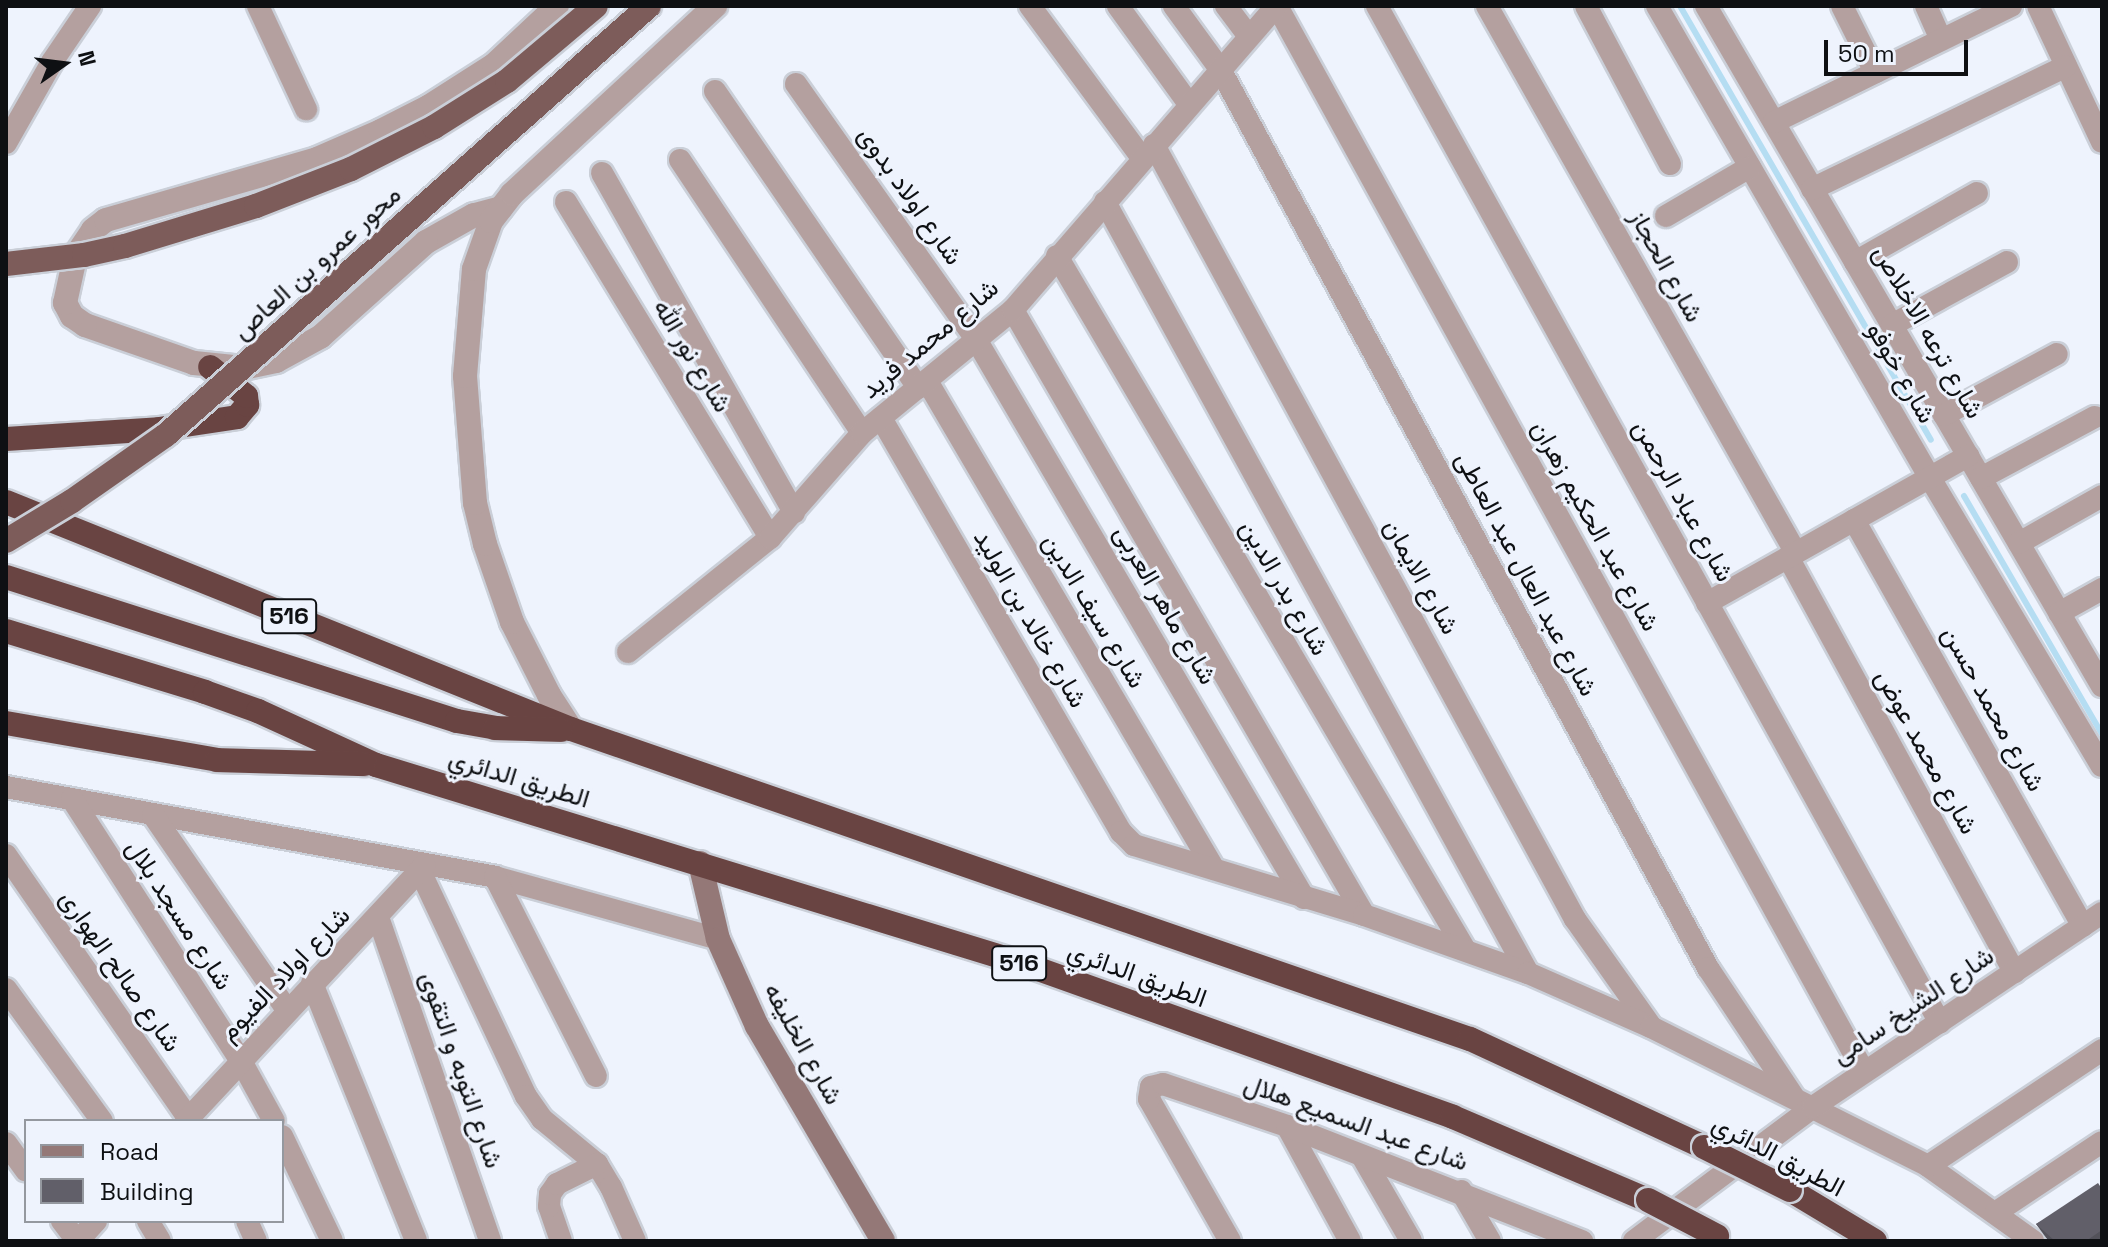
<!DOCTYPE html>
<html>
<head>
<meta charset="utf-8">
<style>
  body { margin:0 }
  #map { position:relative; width:2108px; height:1247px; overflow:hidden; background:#eef3fd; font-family:"Space Grotesk",Vazirmatn,sans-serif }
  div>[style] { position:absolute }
  .stream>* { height:6px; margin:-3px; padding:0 3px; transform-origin:3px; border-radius:3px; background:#b5ddf2 }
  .roads { filter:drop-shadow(2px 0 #cacfd8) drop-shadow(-2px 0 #cacfd8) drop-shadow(0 2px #cacfd8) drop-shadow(0 -2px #cacfd8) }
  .minor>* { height:22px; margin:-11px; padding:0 11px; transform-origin:11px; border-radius:11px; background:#b4a09f }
  .tertiary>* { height:24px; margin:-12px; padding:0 12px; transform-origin:12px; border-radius:12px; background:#b4a09f }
  .secondary>* { height:24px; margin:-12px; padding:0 12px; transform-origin:12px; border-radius:12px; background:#947877 }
  .motorway>* { height:24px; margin:-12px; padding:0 12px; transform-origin:12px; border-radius:12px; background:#694442 }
  .bridges { filter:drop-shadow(2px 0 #cacfd8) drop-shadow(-2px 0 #cacfd8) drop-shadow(0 2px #cacfd8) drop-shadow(0 -2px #cacfd8) }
  .primary-bridge>* { height:24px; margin:-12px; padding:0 12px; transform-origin:12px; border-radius:12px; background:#7d5c5a }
  .motorway-bridge>* { height:24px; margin:-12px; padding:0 12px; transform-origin:12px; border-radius:12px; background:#694442 }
  .wall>* { inset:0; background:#53525a }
  .building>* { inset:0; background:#615f69 }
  span { translate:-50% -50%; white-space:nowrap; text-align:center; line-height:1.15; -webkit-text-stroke:6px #eef3fd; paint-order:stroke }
  .shield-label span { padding:2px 6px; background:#eef3fd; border:2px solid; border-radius:6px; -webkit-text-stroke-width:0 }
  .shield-label { font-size:24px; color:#0e1013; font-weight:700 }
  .street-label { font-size:26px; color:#0e1013 }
  .frame { position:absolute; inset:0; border:8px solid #0e1013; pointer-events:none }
  .legend { position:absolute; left:24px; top:1119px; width:260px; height:104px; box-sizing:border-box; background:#eef3fd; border:2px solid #94989f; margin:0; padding:10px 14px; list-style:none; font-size:24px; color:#0e1013 }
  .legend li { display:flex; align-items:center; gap:16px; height:40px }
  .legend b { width:40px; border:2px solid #94989f }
  .north { position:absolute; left:24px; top:24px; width:80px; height:80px; -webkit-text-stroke:6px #eef3fd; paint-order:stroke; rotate:76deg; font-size:22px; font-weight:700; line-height:32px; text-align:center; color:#0e1013 }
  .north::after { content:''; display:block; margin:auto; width:28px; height:36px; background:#0e1013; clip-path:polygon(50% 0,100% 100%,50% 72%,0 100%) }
  .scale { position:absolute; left:1824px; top:40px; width:144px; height:36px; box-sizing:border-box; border:4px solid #0e1013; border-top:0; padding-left:10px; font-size:24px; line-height:28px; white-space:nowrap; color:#0e1013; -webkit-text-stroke:6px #eef3fd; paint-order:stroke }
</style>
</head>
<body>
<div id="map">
  <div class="stream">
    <div style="left:1680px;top:6px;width:501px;rotate:59.96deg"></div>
    <div style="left:1964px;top:496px;width:275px;rotate:59.9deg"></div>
  </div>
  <div class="roads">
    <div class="minor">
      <div style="left:258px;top:6px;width:114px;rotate:65deg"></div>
      <div style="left:1030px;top:6px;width:190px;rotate:53.6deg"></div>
      <div style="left:1118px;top:6px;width:121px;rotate:54.1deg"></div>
      <div style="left:1174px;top:6px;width:78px;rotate:53.9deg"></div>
      <div style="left:1220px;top:69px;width:1023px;rotate:61.51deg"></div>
      <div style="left:1708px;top:968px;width:154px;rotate:56.4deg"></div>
      <div style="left:1226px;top:6px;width:38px;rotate:53deg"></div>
      <div style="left:1277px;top:6px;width:1217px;rotate:61.16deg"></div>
      <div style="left:1377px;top:6px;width:1162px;rotate:61.03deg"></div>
      <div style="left:1487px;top:6px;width:628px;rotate:60.54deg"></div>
      <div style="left:1586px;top:6px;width:179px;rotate:62deg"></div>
      <div style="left:1657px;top:6px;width:545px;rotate:59.96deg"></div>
      <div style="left:1930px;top:478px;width:335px;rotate:59.2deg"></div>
      <div style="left:1706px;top:6px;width:787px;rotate:59.79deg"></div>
      <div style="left:1842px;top:6px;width:74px;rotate:63.4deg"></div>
      <div style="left:1926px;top:6px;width:37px;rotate:66deg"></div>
      <div style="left:2038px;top:6px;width:150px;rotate:64.8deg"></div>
      <div style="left:796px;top:84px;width:314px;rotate:54.8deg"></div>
      <div style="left:977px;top:341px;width:646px;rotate:59.58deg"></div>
      <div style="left:715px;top:91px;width:360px;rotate:55.6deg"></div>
      <div style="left:1774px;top:122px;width:264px;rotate:-26.1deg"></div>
      <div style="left:6px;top:143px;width:93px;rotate:-60.4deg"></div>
      <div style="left:52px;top:62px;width:68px;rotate:-55.8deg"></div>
      <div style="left:1154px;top:145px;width:881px;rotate:61.46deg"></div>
      <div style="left:1575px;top:919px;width:130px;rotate:54.7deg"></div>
      <div style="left:680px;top:160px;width:328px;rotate:56.3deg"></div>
      <div style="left:602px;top:173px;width:390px;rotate:60.5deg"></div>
      <div style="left:1812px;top:189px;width:282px;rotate:-25.8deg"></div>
      <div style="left:566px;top:202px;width:393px;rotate:58.7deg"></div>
      <div style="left:1105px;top:202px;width:879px;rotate:61.25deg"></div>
      <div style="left:1666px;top:216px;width:97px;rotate:-30.3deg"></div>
      <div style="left:1057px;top:256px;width:803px;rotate:59.54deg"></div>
      <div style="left:1855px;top:262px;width:140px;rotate:-29.5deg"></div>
      <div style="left:1013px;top:310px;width:699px;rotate:59.88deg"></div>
      <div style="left:1892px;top:325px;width:131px;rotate:-28.7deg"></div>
      <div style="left:927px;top:381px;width:566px;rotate:59.54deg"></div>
      <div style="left:1944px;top:415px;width:128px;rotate:-28.4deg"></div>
      <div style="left:881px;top:418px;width:479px;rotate:59.9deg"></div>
      <div style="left:1121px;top:832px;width:18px;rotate:45deg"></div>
      <div style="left:1134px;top:845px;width:240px;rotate:16.9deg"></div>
      <div style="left:1364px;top:915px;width:174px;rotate:19.5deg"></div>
      <div style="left:1528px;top:973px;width:134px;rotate:23.7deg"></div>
      <div style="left:1651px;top:1027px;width:310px;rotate:26.6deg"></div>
      <div style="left:1928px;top:1166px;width:129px;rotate:35.5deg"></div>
      <div style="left:1981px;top:478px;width:129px;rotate:-28.2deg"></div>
      <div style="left:1854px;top:520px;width:466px;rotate:60.6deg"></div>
      <div style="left:2019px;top:543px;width:95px;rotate:-29.5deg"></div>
      <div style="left:1788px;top:557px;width:473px;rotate:61.4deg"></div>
      <div style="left:1707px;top:603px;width:300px;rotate:-29.4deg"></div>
      <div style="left:2059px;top:613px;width:49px;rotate:-29.2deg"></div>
      <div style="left:628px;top:652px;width:182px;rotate:-38.8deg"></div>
      <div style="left:770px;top:538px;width:140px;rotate:-48.8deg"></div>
      <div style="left:862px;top:433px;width:195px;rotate:-39.2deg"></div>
      <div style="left:1013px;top:310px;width:402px;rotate:-49.1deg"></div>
      <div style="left:6px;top:787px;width:497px;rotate:10.4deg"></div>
      <div style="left:495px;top:877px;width:231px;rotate:15.5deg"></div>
      <div style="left:72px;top:799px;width:312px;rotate:57.2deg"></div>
      <div style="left:241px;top:1061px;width:68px;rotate:61.2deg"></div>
      <div style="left:153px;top:815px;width:237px;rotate:55.5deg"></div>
      <div style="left:6px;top:855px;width:323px;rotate:55.3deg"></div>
      <div style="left:421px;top:873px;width:246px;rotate:64.8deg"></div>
      <div style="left:526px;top:1096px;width:28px;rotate:55deg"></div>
      <div style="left:542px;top:1119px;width:71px;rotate:39.3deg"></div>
      <div style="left:597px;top:1164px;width:27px;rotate:59deg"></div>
      <div style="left:611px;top:1187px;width:59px;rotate:66deg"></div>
      <div style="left:495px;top:877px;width:223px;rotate:63.1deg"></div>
      <div style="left:378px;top:917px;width:343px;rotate:70.9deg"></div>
      <div style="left:312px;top:983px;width:278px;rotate:68deg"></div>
      <div style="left:6px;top:989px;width:163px;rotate:54deg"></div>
      <div style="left:186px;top:1121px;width:350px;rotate:-47deg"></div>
      <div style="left:1287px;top:1126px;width:131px;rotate:61.3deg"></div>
      <div style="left:282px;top:1136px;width:116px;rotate:64.5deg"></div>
      <div style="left:6px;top:1143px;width:34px;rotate:54deg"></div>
      <div style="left:1362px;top:1156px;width:98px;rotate:60deg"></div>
      <div style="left:1928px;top:1166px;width:209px;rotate:-33.7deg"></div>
      <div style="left:1461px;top:1191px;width:58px;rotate:59.9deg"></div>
      <div style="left:1995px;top:1213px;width:128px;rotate:-33.6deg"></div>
      <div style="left:62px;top:1221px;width:25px;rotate:53deg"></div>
      <div style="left:148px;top:1221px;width:23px;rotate:59deg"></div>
      <div style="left:247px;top:1221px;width:22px;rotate:66deg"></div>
      <div style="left:78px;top:1241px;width:27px;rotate:-48deg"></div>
      <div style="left:561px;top:1241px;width:37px;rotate:-109deg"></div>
      <div style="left:549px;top:1206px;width:12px;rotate:-85deg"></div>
      <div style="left:550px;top:1194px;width:12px;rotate:-55deg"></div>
      <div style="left:557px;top:1184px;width:45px;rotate:-26.6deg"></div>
      <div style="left:1230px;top:1241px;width:163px;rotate:-119.7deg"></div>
      <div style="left:1149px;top:1099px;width:12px;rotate:-81deg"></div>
      <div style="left:1151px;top:1087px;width:12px;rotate:-14deg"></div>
      <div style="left:1163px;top:1084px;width:131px;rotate:18.7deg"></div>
      <div style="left:1287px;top:1126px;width:317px;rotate:21.3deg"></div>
      <div style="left:1634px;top:1241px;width:224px;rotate:-36.8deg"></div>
      <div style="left:1813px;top:1107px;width:348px;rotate:-33.9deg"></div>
    </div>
    <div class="tertiary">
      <div style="left:501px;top:208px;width:28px;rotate:165deg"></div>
      <div style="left:474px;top:215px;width:55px;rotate:150.6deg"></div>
      <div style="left:426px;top:242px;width:142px;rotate:138.1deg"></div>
      <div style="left:320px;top:337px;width:50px;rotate:151.4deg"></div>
      <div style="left:276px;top:361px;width:34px;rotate:168deg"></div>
      <div style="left:243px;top:368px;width:49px;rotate:-174.2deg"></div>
      <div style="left:194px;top:363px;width:115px;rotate:-160.8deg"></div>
      <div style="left:85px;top:325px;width:16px;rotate:-145deg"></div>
      <div style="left:72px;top:316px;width:15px;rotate:-118deg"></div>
      <div style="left:65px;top:303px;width:47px;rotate:-77.7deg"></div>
      <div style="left:75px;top:257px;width:32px;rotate:-56deg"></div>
      <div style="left:93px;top:230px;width:16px;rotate:-38deg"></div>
      <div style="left:106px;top:220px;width:220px;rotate:-16.1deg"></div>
      <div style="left:317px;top:159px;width:70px;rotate:-23.6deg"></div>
      <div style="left:381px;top:131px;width:53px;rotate:-27.1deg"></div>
      <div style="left:428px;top:107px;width:78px;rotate:-32.5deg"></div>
      <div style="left:494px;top:65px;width:86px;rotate:-43.1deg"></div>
      <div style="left:571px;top:729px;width:40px;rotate:-122.9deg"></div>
      <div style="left:549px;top:695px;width:82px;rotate:-116.9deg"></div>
      <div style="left:512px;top:622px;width:83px;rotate:-109.1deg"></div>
      <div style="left:485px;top:544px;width:42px;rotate:-103.7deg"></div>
      <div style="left:475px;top:503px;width:127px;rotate:-94.5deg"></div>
      <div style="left:465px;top:376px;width:107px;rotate:-85.2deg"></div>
      <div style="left:474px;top:269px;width:51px;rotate:-70.5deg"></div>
      <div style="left:491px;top:221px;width:34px;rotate:-52deg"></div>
      <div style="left:512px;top:194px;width:277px;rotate:-42.8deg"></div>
    </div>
    <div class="secondary">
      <div style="left:700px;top:863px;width:78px;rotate:76.7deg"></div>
      <div style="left:718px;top:939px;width:95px;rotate:65.9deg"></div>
      <div style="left:757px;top:1026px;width:249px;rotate:59.6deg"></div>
    </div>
    <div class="motorway">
      <div style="left:6px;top:439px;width:153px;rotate:-3.7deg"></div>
      <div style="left:159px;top:429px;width:79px;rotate:-8.7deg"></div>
      <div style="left:237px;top:417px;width:16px;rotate:-50deg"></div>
      <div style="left:247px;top:405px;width:9px;rotate:-96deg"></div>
      <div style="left:246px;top:396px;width:46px;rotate:-141.1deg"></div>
      <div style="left:6px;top:502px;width:609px;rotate:21.89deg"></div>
      <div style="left:571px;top:729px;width:951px;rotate:19.03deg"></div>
      <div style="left:1470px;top:1039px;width:258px;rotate:24.8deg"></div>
      <div style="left:6px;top:577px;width:473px;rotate:17.7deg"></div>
      <div style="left:457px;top:721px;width:39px;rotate:10deg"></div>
      <div style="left:495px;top:728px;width:66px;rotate:1.7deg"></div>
      <div style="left:6px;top:631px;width:208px;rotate:17deg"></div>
      <div style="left:205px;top:692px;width:56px;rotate:19.7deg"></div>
      <div style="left:258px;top:711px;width:130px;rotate:24.6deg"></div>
      <div style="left:376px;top:765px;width:678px;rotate:17.07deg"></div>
      <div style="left:1024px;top:964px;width:455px;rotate:19.6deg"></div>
      <div style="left:1453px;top:1117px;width:212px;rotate:23.1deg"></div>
      <div style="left:6px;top:723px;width:214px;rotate:9.9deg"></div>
      <div style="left:217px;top:760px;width:147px;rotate:1.6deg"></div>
      <div style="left:1790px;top:1190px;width:99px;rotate:31deg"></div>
    </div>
  </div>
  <div class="bridges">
    <div class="primary-bridge">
      <div style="left:6px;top:264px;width:79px;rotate:-6.6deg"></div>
      <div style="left:84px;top:255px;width:42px;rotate:-12.4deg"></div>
      <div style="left:125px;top:246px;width:137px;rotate:-17deg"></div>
      <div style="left:256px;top:206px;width:102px;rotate:-21.3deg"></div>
      <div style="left:351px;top:169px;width:93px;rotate:-26.8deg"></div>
      <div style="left:434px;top:127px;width:86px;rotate:-32.2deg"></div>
      <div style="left:507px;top:81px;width:116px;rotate:-40.1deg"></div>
      <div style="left:6px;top:541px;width:77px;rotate:-31.2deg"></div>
      <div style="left:72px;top:501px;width:115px;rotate:-35.1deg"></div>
      <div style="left:166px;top:435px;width:646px;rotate:-41.61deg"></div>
    </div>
    <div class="motorway-bridge">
      <div style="left:1704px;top:1147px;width:96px;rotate:26.6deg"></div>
      <div style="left:1648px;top:1200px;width:78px;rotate:27.6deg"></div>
    </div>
  </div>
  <div class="wall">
    <div style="clip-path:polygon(2102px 1188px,2102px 1241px,2049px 1241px,2047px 1239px,2036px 1224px)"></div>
  </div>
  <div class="building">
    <div style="clip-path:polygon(2098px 1183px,2102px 1189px,2102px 1230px,2086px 1241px,2055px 1241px,2036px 1224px)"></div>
  </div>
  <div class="shield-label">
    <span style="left:289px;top:616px">516</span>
    <span style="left:1019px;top:963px">516</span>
  </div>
  <div class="street-label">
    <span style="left:910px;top:196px;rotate:55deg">شارع اولاد بدوى</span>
    <span style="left:317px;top:263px;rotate:-42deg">محور عمرو بن العاص</span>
    <span style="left:1666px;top:266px;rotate:61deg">شارع الحجاز</span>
    <span style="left:1928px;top:332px;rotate:60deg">شارع ترعه الاخلاص</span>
    <span style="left:930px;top:339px;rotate:-40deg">شارع محمد فريد</span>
    <span style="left:692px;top:356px;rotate:59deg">شارع نور الله</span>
    <span style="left:1901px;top:373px;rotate:60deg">شارع خوفو</span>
    <span style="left:1683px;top:501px;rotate:61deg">شارع عباد الرحمن</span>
    <span style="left:1595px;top:526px;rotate:61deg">شارع عبد الحكيم زهران</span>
    <span style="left:1526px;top:574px;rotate:62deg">شارع عبد العال عبد العاطى</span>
    <span style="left:1421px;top:577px;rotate:61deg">شارع الايمان</span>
    <span style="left:1284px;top:588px;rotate:60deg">شارع بدر الدين</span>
    <span style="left:1165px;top:605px;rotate:60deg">شارع ماهر العربى</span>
    <span style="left:1094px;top:611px;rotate:59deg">شارع سيف الدين</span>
    <span style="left:1030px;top:619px;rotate:60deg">شارع خالد بن الوليد</span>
    <span style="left:1993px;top:709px;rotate:61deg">شارع محمد حسن</span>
    <span style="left:1926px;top:752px;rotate:61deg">شارع محمد عوض</span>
    <span style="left:519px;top:779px;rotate:17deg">الطريق الدائري</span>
    <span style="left:179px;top:915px;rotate:57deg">شارع مسجد بلال</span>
    <span style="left:120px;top:971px;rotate:55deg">شارع صالح الهوارى</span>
    <span style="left:285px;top:974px;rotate:-46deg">شارع اولاد الفيوم</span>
    <span style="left:1137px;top:975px;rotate:20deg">الطريق الدائري</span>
    <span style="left:1913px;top:1006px;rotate:-34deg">شارع الشيخ سامى</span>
    <span style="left:803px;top:1044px;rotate:61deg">شارع الخليفه</span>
    <span style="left:461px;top:1070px;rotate:71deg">شارع التوبه و التقوى</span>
    <span style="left:1356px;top:1123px;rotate:20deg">شارع عبد السميع هلال</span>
    <span style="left:1778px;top:1156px;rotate:28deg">الطريق الدائري</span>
  </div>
  <div class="frame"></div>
  <ul class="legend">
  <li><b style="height:10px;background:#947877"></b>Road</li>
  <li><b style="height:22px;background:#615f69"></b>Building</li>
  </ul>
  <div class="north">N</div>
  <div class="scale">50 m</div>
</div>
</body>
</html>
